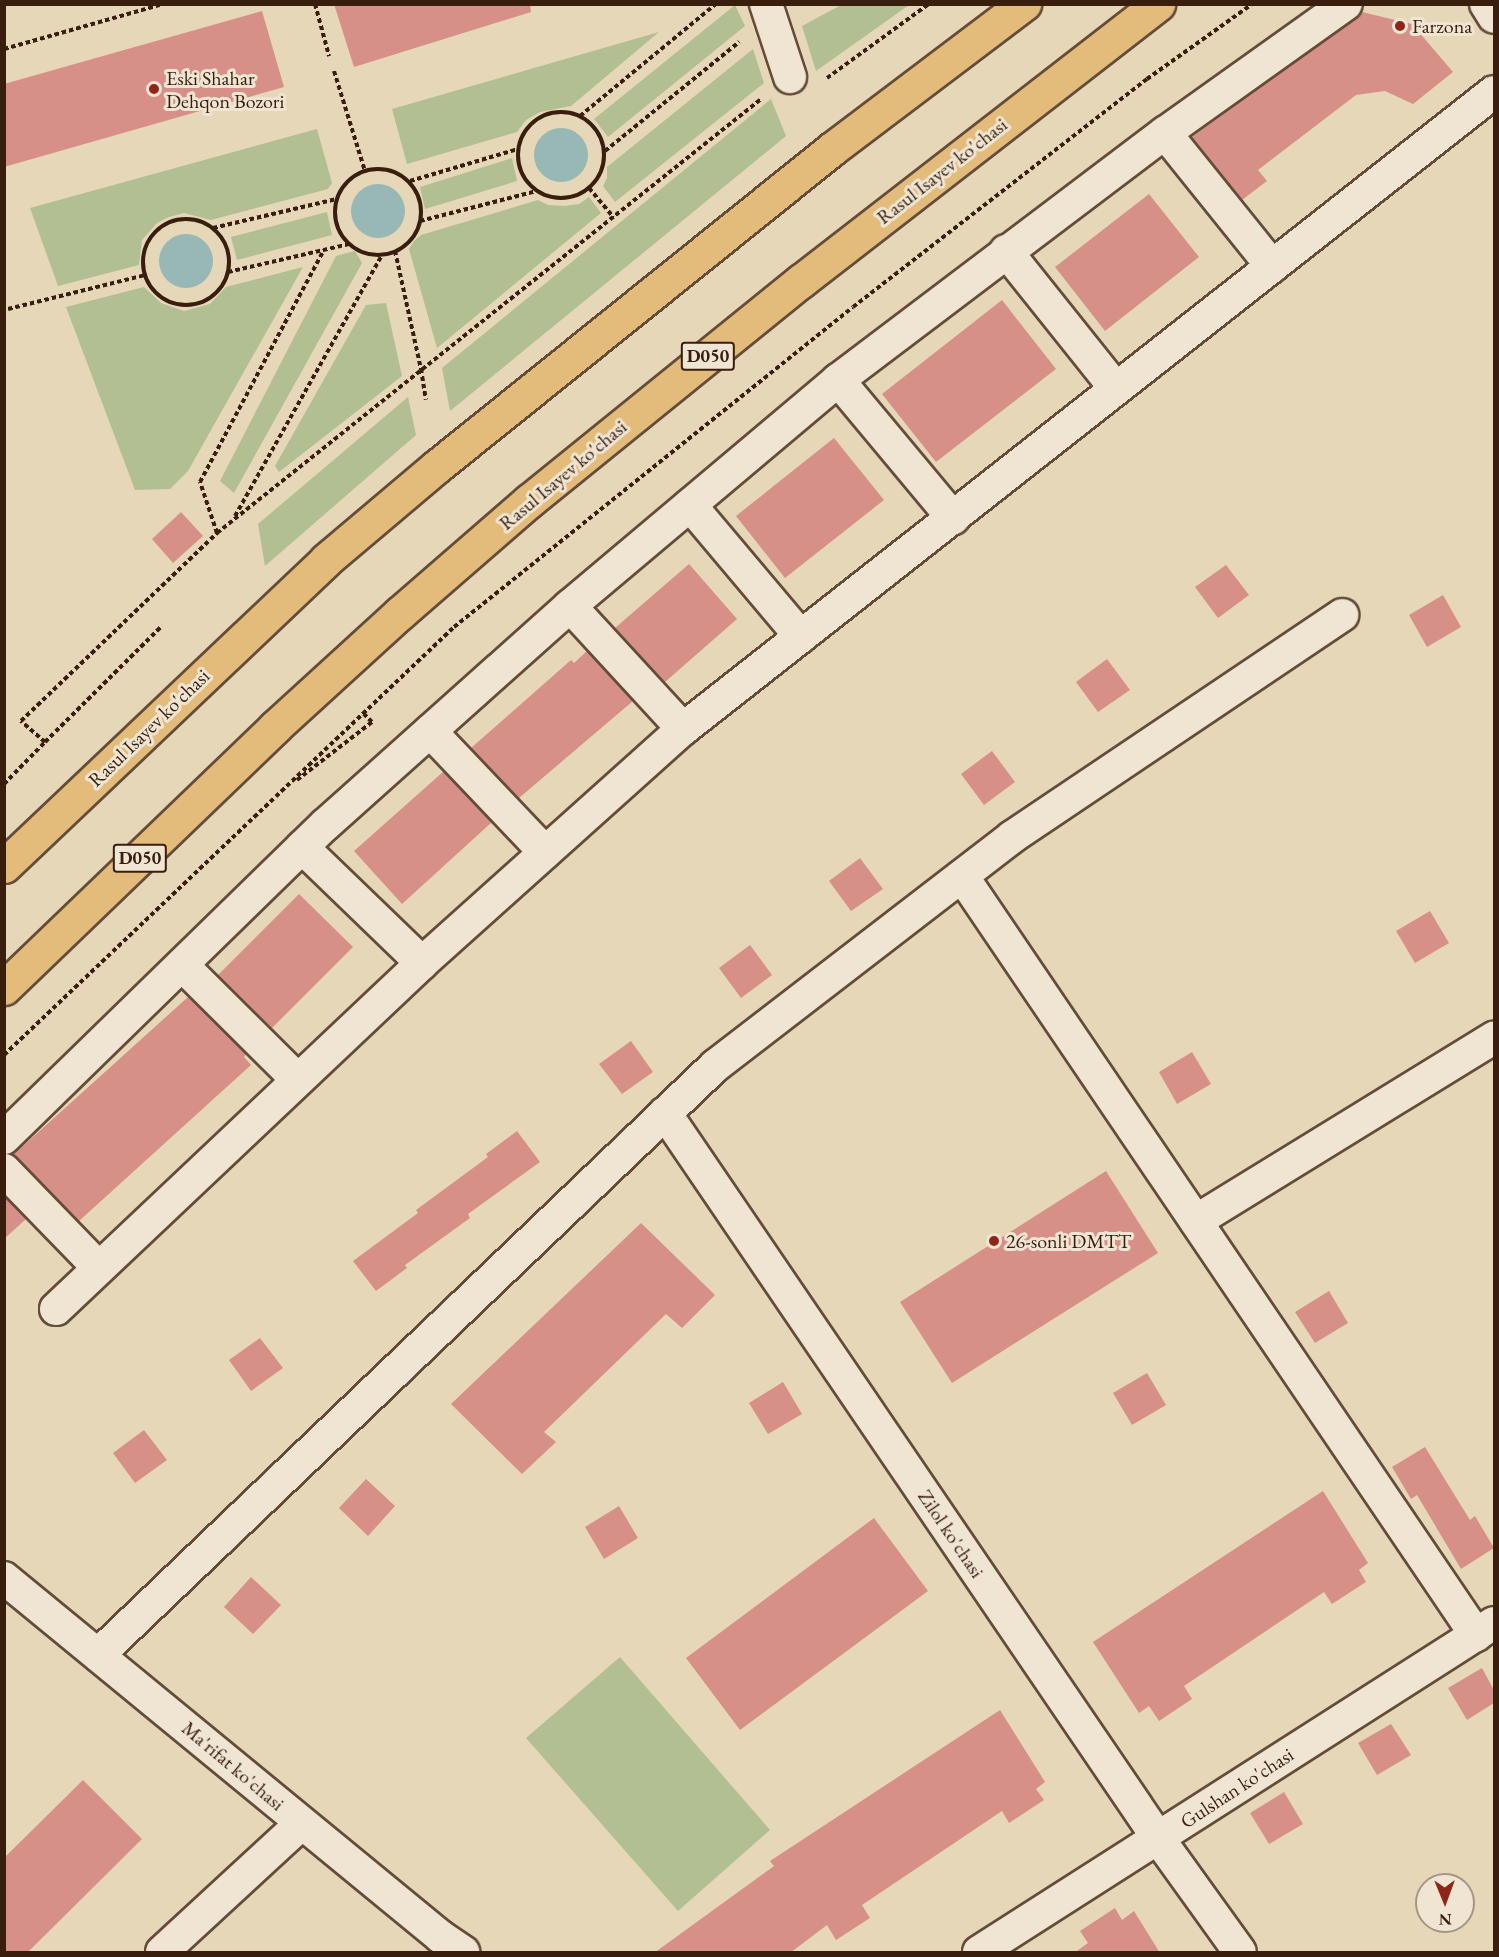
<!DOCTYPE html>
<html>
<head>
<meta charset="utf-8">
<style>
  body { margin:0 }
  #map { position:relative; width:1499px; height:1957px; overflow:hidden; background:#e6d7b9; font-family:"EB Garamond",serif }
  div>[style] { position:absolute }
  .green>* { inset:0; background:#b1bf92 }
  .water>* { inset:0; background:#97b8b4 }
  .round { border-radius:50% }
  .building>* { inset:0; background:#d79087 }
  .path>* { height:4px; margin-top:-2px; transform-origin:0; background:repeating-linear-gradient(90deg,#391e0e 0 4.5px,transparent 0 7.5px) }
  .path>.ring { margin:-2px; padding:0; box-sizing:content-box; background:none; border:4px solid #391e0e; border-radius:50% }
  .roads { filter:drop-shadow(2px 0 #644c39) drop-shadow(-2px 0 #644c39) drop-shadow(0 2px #644c39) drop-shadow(0 -2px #644c39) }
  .street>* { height:32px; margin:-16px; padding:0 16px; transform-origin:16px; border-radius:16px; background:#efe5d2 }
  .primary>* { height:33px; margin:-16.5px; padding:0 16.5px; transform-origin:16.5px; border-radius:16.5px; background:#e3bc7c }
  .dots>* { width:16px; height:16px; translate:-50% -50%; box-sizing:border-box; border:3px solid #efe5d2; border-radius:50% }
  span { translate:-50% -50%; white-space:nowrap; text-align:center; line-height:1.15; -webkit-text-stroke:6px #efe5d2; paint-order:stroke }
  .shield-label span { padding:2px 4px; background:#efe5d2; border:2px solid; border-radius:4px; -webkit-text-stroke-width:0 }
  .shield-label { font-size:18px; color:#391e0e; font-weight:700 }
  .poi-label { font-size:20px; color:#391e0e }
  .left { translate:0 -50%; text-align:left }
  .street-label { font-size:20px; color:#391e0e }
  .frame { position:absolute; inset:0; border:6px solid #391e0e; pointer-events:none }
  .north { position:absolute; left:1415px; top:1873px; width:60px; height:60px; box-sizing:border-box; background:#efe5d2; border:2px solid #a69584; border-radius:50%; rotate:179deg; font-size:16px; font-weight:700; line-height:24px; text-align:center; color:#391e0e }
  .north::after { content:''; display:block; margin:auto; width:21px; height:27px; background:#8f2418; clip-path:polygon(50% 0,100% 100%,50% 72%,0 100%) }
</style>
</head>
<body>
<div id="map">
  <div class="green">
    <div style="clip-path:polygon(843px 4px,909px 5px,816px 71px,802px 26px)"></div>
    <div style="clip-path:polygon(735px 5px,745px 26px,608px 137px,594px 119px)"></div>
    <div style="clip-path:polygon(659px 32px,571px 106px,540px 112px,526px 120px,517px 132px,407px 164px,392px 109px)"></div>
    <div style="clip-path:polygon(753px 49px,764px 83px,615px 202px,603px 186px,607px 178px,607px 167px)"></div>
    <div style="clip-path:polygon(771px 99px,786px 136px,450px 411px,442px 368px)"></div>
    <div style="clip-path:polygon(317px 129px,332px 183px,328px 189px,211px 220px,184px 213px,169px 217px,157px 223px,142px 240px,139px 265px,58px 286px,30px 208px)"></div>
    <div style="clip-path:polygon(512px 158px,517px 181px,425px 209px,420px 187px)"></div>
    <div style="clip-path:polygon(589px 197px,601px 213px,437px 348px,409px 249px,414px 241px,421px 235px,538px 200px,548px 205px,564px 206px,579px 204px)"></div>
    <div style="clip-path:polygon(327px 212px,332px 235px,237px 260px,231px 237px)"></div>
    <div style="clip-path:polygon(355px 251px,362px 263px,234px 493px,220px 481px,336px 256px)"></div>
    <div style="clip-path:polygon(303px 267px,188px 471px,170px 489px,135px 490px,66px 307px,144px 287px,161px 303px,184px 311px,210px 304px,226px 287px)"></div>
    <div style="clip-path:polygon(386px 303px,402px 376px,279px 472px,275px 466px,366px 305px)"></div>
    <div style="clip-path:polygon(408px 397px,416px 435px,265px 566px,258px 524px)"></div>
    <div style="clip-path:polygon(620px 1657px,770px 1830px,678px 1911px,526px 1738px)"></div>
  </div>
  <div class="water">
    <div class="round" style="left:534px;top:128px;width:54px;height:54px"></div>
    <div class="round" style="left:351px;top:184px;width:54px;height:54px"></div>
    <div class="round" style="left:159px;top:234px;width:54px;height:54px"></div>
  </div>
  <div class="building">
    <div style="clip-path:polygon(334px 4px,530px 4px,531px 12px,354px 67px)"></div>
    <div style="clip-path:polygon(262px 11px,284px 87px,4px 167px,4px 84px)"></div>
    <div style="clip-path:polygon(1362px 12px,1412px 24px,1453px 72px,1413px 104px,1385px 91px,1356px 95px,1258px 170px,1267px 181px,1242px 200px,1192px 137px)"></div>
    <div style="clip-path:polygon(1149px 194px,1199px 257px,1105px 331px,1055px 267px)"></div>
    <div style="clip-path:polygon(1002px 300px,1056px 369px,936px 462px,882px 394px)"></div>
    <div style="clip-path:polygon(834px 438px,884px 500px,785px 578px,736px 516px)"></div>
    <div style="clip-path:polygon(181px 512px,203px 536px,173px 563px,152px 539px)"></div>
    <div style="clip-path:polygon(689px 564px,737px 619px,665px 682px,615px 628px)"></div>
    <div style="clip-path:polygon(1226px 565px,1249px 595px,1218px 618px,1195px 587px)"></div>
    <div style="clip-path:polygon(1443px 595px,1461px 627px,1427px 647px,1409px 615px)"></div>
    <div style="clip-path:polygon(587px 651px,633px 701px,519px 798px,471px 748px,571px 660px,574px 663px)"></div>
    <div style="clip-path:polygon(1107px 659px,1130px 690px,1098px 712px,1076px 682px)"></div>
    <div style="clip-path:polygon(992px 751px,1015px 782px,984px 805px,961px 774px)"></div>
    <div style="clip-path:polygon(444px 771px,492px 822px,402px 904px,354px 851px)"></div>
    <div style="clip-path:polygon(860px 858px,883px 889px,851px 911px,829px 881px)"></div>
    <div style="clip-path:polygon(299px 894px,353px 947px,272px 1028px,218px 975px)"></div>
    <div style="clip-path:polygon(1430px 911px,1449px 943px,1415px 963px,1396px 931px)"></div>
    <div style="clip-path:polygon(750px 945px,772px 975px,741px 998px,719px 968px)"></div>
    <div style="clip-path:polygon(188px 997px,246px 1054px,244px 1057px,251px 1065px,79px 1221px,13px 1155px)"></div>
    <div style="clip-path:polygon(631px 1041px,653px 1072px,622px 1094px,599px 1064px)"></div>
    <div style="clip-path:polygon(1192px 1052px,1211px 1084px,1177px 1104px,1159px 1072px)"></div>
    <div style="clip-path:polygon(517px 1131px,540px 1162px,468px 1214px,470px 1218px,405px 1265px,407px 1268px,376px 1291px,353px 1261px,418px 1213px,416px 1210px,488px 1157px,486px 1154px)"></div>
    <div style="clip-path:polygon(1106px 1171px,1158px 1253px,952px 1383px,900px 1302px)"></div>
    <div style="clip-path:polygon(4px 1196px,26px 1219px,4px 1239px)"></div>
    <div style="clip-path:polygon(641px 1223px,715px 1295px,682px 1328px,666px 1314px,544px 1432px,556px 1442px,522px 1474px,451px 1404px)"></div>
    <div style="clip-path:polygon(1329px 1291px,1348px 1323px,1315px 1343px,1295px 1312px)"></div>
    <div style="clip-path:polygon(260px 1338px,283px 1368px,251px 1391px,229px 1360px)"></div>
    <div style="clip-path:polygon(1147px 1373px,1166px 1405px,1132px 1425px,1113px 1393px)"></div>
    <div style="clip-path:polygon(783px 1382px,802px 1414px,768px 1434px,749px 1403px)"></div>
    <div style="clip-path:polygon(144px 1430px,167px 1460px,135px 1483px,113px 1453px)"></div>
    <div style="clip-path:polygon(1425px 1447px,1470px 1520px,1475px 1516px,1494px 1548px,1461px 1569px,1417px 1495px,1411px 1499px,1392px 1467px)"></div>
    <div style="clip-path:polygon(366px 1479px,395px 1506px,368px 1536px,339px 1508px)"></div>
    <div style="clip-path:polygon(1323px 1491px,1368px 1563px,1359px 1570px,1366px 1582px,1332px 1604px,1324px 1592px,1184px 1686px,1192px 1699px,1159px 1721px,1149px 1706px,1139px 1713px,1093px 1642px)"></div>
    <div style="clip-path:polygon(619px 1506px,638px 1538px,604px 1559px,585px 1527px)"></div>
    <div style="clip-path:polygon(874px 1518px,928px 1591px,740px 1730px,686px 1658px)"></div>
    <div style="clip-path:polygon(251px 1577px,281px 1605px,253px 1634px,224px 1607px)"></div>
    <div style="clip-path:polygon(1482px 1668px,1494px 1690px,1494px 1703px,1467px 1720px,1448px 1688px)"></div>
    <div style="clip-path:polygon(1000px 1710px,1045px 1782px,1036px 1789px,1044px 1800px,1009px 1823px,1002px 1811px,862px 1905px,870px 1918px,836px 1940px,827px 1925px,790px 1953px,654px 1953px,774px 1866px,770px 1861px)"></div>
    <div style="clip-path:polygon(1391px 1724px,1411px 1755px,1377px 1775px,1358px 1743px)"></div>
    <div style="clip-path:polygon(83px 1780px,142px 1839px,27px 1953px,4px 1953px,4px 1858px)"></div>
    <div style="clip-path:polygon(1284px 1792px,1303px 1824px,1269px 1844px,1250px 1813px)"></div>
    <div style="clip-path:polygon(1115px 1908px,1122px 1920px,1134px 1911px,1160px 1953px,1074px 1953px,1088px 1943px,1080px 1931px)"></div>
  </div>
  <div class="path">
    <div style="left:315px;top:4px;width:54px;rotate:74.9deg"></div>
    <div style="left:4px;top:49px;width:165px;rotate:-15.8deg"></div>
    <div style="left:334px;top:71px;width:105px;rotate:72.8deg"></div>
    <div style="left:827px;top:78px;width:126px;rotate:-36deg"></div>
    <div class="ring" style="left:518px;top:112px;width:82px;height:82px"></div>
    <div style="left:580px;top:116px;width:176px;rotate:-39.5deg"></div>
    <div style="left:605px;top:151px;width:173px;rotate:-39.1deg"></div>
    <div class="ring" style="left:335px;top:169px;width:82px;height:82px"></div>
    <div style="left:410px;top:181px;width:113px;rotate:-16.5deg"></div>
    <div style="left:589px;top:188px;width:38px;rotate:50deg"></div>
    <div class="ring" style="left:143px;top:219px;width:82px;height:82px"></div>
    <div style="left:420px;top:221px;width:121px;rotate:-14.4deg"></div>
    <div style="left:213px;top:228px;width:127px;rotate:-13.2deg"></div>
    <div style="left:395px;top:251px;width:121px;rotate:77.6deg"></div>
    <div style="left:421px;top:369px;width:31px;rotate:81deg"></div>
    <div style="left:228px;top:272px;width:124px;rotate:-13deg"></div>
    <div style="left:8px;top:309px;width:141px;rotate:-13.9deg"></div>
    <div style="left:235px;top:516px;width:300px;rotate:-60.6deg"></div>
    <div style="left:217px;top:533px;width:54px;rotate:-108.4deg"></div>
    <div style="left:200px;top:482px;width:263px;rotate:-61.9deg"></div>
    <div style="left:45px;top:742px;width:165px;rotate:-44.8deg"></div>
    <div style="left:297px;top:780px;width:95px;rotate:-37.7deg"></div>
    <div style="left:372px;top:722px;width:13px;rotate:-135deg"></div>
    <div style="left:4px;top:784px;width:59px;rotate:-45.7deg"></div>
    <div style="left:45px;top:742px;width:32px;rotate:-139deg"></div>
    <div style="left:21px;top:721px;width:272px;rotate:-43.8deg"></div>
    <div style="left:217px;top:533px;width:696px;rotate:-38.58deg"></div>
    <div style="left:4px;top:1055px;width:621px;rotate:-43.56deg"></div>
    <div style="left:454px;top:627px;width:511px;rotate:-38.73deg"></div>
    <div style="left:853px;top:307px;width:372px;rotate:-37.8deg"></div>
    <div style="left:1147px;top:79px;width:129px;rotate:-35.5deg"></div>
  </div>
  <div class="roads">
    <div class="street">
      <div style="left:766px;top:4px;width:77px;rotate:71.8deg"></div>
      <div style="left:1486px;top:4px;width:15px;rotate:58deg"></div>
      <div style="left:1165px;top:133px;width:171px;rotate:51.2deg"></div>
      <div style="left:1006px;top:251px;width:176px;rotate:51.4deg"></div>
      <div style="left:838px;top:380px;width:180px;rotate:50.2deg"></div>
      <div style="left:690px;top:505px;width:172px;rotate:49.9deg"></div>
      <div style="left:570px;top:606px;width:167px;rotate:47.4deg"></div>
      <div style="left:430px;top:731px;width:167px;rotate:46.5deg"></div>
      <div style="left:302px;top:847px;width:167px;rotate:44deg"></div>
      <div style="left:962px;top:876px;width:917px;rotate:55.89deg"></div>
      <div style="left:182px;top:965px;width:163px;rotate:44.8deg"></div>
      <div style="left:665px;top:1113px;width:877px;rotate:55.78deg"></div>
      <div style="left:1158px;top:1838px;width:140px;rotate:54.3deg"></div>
      <div style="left:4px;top:1138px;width:448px;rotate:-44.3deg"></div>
      <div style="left:325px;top:825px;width:329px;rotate:-41.8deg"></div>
      <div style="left:570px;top:606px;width:351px;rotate:-40.1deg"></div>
      <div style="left:838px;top:380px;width:410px;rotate:-37.1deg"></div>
      <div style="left:1165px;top:133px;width:222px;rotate:-35.5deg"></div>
      <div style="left:4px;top:1170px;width:136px;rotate:45.9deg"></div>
      <div style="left:1196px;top:1221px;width:350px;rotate:-31.6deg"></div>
      <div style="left:56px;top:1309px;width:504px;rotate:-43.39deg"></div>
      <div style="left:422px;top:963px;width:351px;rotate:-41.9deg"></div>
      <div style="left:683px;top:729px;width:1031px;rotate:-38.15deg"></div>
      <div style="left:4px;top:1578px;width:566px;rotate:39.4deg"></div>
      <div style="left:441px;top:1937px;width:27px;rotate:34deg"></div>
      <div style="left:98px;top:1655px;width:853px;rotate:-43.67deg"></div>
      <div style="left:715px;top:1066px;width:375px;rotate:-37.6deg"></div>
      <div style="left:1012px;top:837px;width:398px;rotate:-33.9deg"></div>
      <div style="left:162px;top:1952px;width:190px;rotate:-42.7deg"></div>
      <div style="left:979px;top:1952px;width:611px;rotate:-32.57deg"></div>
    </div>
    <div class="primary">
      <div style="left:4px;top:866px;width:444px;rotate:-43.5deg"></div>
      <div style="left:326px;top:560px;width:144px;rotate:-40.2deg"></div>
      <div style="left:436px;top:467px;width:508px;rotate:-38.77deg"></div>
      <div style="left:832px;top:149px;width:241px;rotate:-37.1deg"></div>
      <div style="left:4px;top:988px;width:376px;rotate:-43.9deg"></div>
      <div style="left:275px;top:727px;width:169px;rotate:-42.4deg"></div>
      <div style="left:400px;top:613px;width:171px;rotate:-41deg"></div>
      <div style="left:529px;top:501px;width:350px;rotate:-39deg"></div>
      <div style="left:801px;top:281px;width:452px;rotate:-37.8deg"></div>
    </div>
  </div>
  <div class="dots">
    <div style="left:1400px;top:26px;background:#8f2418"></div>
    <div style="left:154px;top:89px;background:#8f2418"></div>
    <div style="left:994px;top:1241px;background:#8f2418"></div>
  </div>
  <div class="shield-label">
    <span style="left:708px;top:356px">D050</span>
    <span style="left:140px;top:858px">D050</span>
  </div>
  <div class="poi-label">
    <span class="left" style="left:1412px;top:26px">Farzona</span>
    <span class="left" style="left:166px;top:90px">Eski Shahar<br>Dehqon Bozori</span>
    <span class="left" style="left:1006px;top:1241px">26-sonli DMTT</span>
  </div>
  <div class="street-label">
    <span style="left:942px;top:171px;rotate:-38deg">Rasul Isayev ko'chasi</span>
    <span style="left:563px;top:475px;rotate:-40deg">Rasul Isayev ko'chasi</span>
    <span style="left:149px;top:728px;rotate:-44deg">Rasul Isayev ko'chasi</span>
    <span style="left:951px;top:1534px;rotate:56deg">Zilol ko'chasi</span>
    <span style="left:233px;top:1766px;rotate:40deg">Ma'rifat ko'chasi</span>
    <span style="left:1237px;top:1788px;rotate:-33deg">Gulshan ko'chasi</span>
  </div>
  <div class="frame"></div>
  <div class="north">N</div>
</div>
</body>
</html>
